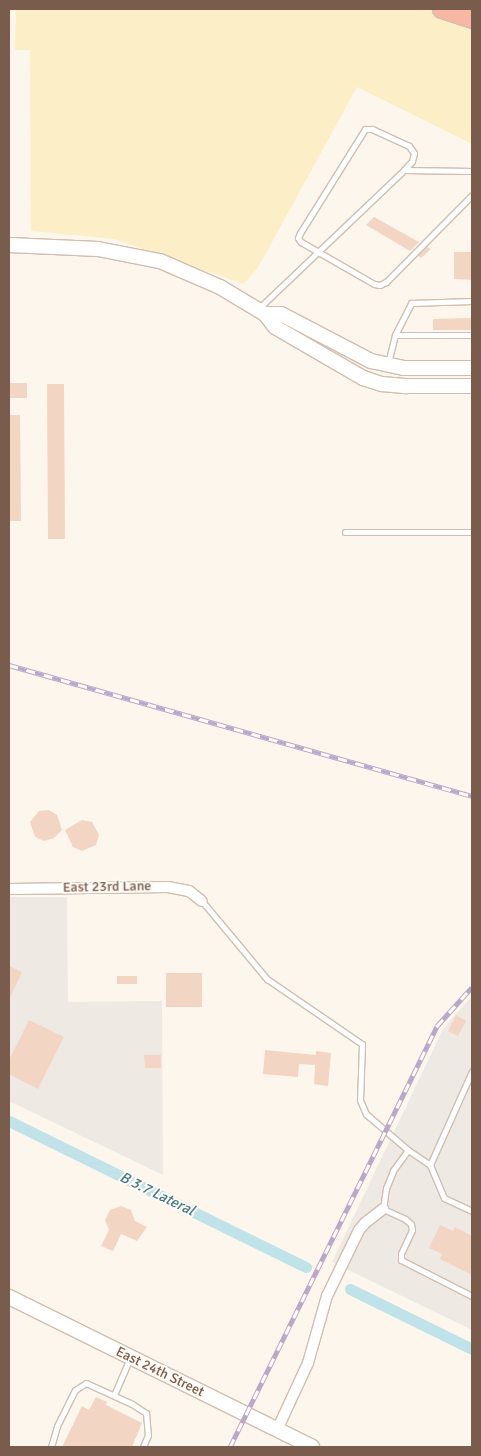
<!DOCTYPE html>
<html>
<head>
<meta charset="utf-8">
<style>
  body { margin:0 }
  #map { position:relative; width:481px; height:1456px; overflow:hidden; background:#fdf6ec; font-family:Signika,sans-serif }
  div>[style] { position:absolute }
  .industrial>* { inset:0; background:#efe9e4 }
  .sand>* { inset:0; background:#fcefc7 }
  .canal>* { height:11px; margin:-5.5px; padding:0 5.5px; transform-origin:5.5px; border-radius:5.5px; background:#bfe3e8 }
  .building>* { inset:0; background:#f3d5c3 }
  .roads { filter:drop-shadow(1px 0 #d1beb0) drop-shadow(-1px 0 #d1beb0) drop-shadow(0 1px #d1beb0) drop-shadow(0 -1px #d1beb0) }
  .lane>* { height:5px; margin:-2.5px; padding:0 2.5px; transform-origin:2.5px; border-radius:2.5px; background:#fff }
  .street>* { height:10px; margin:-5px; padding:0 5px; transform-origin:5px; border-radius:5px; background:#fff }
  .secondary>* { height:14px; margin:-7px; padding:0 7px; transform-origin:7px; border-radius:7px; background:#fff }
  .highway>* { height:18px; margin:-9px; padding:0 9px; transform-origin:9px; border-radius:9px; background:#f7b7a3 }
  .rail>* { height:5px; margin-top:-2.5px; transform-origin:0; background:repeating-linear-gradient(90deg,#fffaf3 0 9px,#b9a8c9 0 18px); box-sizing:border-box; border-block:1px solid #b9a8c9 }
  span { translate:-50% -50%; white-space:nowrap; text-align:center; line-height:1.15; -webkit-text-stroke:4px #fffaf3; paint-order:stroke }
  .street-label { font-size:14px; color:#7a5c4d }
  .water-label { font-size:15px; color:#437c86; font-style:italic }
  .frame { position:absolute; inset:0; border:10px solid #7a5c4d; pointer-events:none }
</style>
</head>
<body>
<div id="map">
  <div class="industrial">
    <div style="clip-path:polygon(9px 897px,67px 897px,68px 1002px,162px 1001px,163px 1175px,9px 1101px)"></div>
    <div style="clip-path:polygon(472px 996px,472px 1330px,332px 1262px,443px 1029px)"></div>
  </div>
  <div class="sand">
    <div style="clip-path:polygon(16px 9px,472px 9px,472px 144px,357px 87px,259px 266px,244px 284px,114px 239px,31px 231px,30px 50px,15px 50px)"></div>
  </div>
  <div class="canal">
    <div style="left:9px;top:1121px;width:331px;rotate:26.2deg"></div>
    <div style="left:350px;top:1289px;width:136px;rotate:26.2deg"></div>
  </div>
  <div class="building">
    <div style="clip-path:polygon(374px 217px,419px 242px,410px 251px,366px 225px)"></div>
    <div style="clip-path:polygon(427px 247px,431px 249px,421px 258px,418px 256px)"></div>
    <div style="clip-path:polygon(454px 252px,472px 252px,472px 280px,454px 279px)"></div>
    <div style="clip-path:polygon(472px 318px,472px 330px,433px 330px,433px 319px)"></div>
    <div style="clip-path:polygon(9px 383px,27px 383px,27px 398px,9px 398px)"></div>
    <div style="clip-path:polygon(47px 384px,64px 384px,65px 539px,48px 539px)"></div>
    <div style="clip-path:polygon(9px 415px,20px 415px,21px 521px,9px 521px)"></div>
    <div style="clip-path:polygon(49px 810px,57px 815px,62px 830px,54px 838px,44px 841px,35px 837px,30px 822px,39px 811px)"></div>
    <div style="clip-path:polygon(82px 820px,92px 822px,99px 835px,96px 845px,82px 851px,73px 847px,65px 830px)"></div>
    <div style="clip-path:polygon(9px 966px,22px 972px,9px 1000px)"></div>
    <div style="clip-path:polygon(166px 973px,202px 973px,202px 1007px,166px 1007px)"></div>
    <div style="clip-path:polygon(117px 976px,137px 976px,137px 984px,117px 984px)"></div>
    <div style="clip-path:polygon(456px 1015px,466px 1021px,458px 1036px,448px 1031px)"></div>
    <div style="clip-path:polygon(29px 1020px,64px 1037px,38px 1089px,9px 1074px,9px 1060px)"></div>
    <div style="clip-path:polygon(265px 1050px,316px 1055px,316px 1051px,331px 1053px,328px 1086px,314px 1084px,315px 1065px,299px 1064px,298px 1077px,263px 1074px)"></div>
    <div style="clip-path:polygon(144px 1055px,161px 1055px,161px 1068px,145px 1068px)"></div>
    <div style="clip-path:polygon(121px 1206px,131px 1210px,135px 1221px,147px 1227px,137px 1241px,121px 1234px,113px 1251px,101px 1246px,109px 1230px,105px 1220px,110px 1210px)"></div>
    <div style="clip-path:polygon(440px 1225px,453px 1231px,455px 1227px,472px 1236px,472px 1275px,440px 1259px,442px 1254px,429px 1248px)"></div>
    <div style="clip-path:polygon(96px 1397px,107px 1402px,106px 1405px,142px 1423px,132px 1447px,62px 1447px,82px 1406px,89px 1410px)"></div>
  </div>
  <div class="roads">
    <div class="lane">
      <div style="left:404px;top:170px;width:12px;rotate:-48deg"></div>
      <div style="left:412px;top:161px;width:8px;rotate:-76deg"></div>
      <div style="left:414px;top:153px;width:9px;rotate:-126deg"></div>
      <div style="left:409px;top:146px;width:41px;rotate:-155.3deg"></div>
      <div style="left:372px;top:129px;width:7px;rotate:180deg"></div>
      <div style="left:365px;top:129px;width:123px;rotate:122deg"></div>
      <div style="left:300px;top:233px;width:5px;rotate:112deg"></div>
      <div style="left:298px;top:238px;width:5px;rotate:53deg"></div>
      <div style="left:301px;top:242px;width:84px;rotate:29.9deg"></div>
      <div style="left:374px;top:284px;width:6px;rotate:9deg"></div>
      <div style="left:380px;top:285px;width:7px;rotate:-27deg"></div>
      <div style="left:386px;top:282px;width:122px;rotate:-45.3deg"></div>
      <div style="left:258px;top:309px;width:202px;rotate:-43.6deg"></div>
      <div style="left:404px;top:170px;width:68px;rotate:0.8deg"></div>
      <div style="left:395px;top:335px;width:36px;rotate:-63deg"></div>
      <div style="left:411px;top:303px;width:61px;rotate:-1.9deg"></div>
      <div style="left:388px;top:363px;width:29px;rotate:-76deg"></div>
      <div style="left:395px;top:335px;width:77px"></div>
      <div style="left:345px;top:532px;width:127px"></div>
      <div style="left:202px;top:901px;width:102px;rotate:50.2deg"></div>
      <div style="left:267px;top:979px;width:115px;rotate:34.4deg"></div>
      <div style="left:362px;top:1044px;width:56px;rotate:92deg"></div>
      <div style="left:360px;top:1100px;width:15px;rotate:67deg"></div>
      <div style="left:366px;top:1114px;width:55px;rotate:40.6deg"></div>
      <div style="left:408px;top:1150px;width:26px;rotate:126deg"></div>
      <div style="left:393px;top:1171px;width:18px;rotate:112deg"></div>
      <div style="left:386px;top:1188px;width:21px;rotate:98deg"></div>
      <div style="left:383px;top:1209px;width:24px;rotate:24deg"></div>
      <div style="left:405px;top:1219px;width:8px;rotate:40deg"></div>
      <div style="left:411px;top:1224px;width:6px;rotate:81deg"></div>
      <div style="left:412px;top:1230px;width:26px;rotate:115deg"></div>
      <div style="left:401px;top:1254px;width:6px;rotate:90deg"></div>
      <div style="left:401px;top:1260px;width:80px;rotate:26.9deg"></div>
      <div style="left:408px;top:1150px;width:27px;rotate:34deg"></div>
      <div style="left:430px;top:1165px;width:36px;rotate:67deg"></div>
      <div style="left:444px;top:1198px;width:31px;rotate:25deg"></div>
      <div style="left:430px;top:1165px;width:103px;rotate:-65.9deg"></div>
      <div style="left:114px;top:1395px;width:40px;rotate:-66.6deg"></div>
      <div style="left:51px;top:1447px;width:22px;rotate:-74deg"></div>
      <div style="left:57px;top:1426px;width:40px;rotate:-63.4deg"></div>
      <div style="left:75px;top:1390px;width:13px;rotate:-32deg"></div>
      <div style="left:86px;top:1383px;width:51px;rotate:24.5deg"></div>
      <div style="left:132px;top:1404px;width:17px;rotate:33deg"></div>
      <div style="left:146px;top:1413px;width:22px;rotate:85deg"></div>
      <div style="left:148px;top:1435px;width:13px;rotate:113deg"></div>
    </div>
    <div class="street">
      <div style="left:9px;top:889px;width:159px;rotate:-0.7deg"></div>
      <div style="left:168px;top:887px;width:21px;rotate:11deg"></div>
      <div style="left:189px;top:891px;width:16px;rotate:38deg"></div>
      <div style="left:277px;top:1430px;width:74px;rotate:-65.2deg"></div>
      <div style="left:308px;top:1363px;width:70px;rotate:-74.2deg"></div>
      <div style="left:327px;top:1296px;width:73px;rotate:-64.1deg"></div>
      <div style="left:359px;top:1230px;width:9px;rotate:-49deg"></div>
      <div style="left:365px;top:1223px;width:23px;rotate:-38deg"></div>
    </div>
    <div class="secondary">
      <div style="left:9px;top:245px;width:89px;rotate:2.6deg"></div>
      <div style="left:98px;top:249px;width:63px;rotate:11deg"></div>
      <div style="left:160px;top:261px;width:65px;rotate:23.4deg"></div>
      <div style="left:220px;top:287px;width:52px;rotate:31deg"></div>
      <div style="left:265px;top:314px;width:16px;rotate:52deg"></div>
      <div style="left:275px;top:327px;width:102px;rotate:30.1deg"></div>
      <div style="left:363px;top:378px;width:20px;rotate:18deg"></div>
      <div style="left:382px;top:384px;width:25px;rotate:5deg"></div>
      <div style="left:407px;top:386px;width:65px"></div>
      <div style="left:265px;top:314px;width:16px"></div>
      <div style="left:281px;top:314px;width:102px;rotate:27.6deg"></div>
      <div style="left:371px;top:361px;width:34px;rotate:12deg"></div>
      <div style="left:404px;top:368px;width:68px"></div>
      <div style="left:9px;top:1297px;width:338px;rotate:26.3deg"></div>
    </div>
    <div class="highway">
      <div style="left:442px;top:9px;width:32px;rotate:18deg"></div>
    </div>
  </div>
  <div class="rail">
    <div style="left:9px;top:665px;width:481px;rotate:15.8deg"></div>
    <div style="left:230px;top:1447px;width:469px;rotate:-63.8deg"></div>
    <div style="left:437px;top:1026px;width:52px;rotate:-48.1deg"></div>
  </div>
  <div class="street-label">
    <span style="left:107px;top:887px;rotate:-1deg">East 23rd Lane</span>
    <span style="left:160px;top:1372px;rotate:26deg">East 24th Street</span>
  </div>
  <div class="water-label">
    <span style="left:157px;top:1194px;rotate:26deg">B 3.7 Lateral</span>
  </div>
  <div class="frame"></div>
</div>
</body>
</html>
